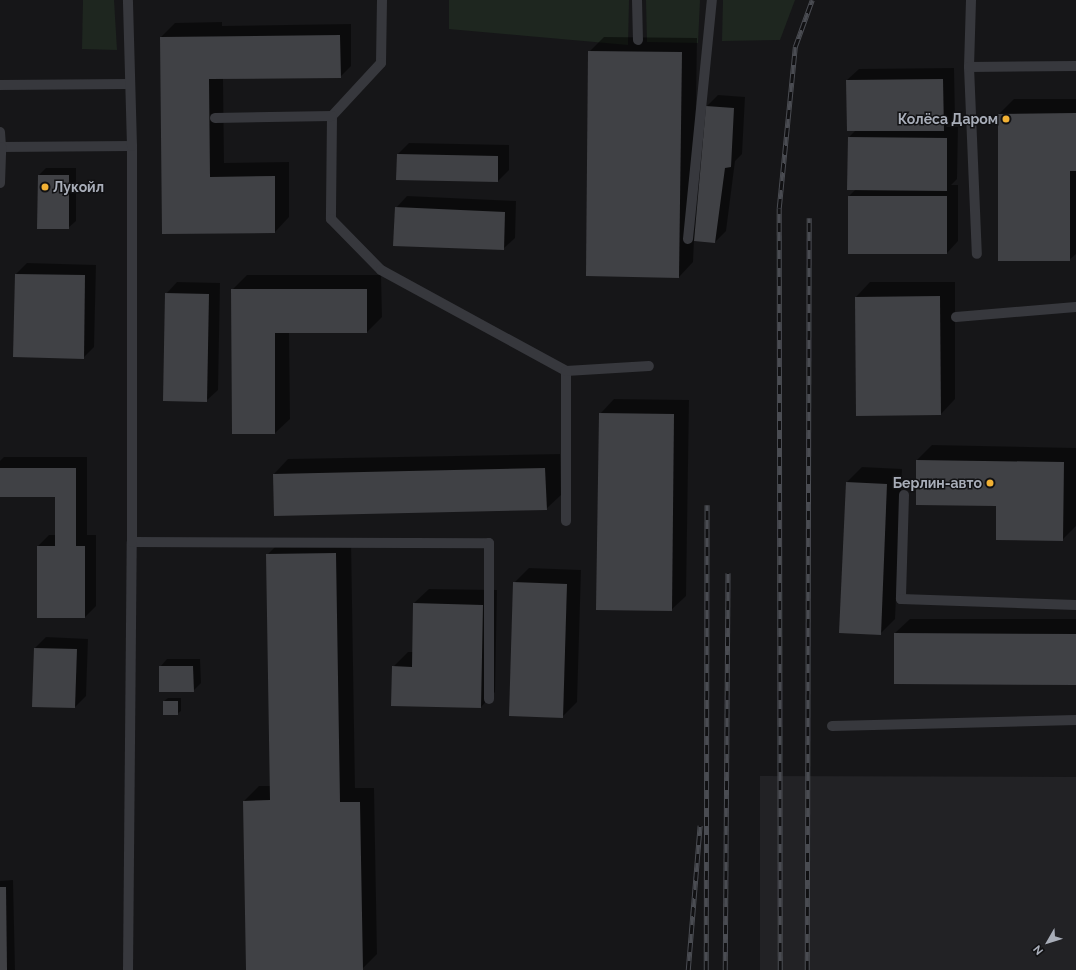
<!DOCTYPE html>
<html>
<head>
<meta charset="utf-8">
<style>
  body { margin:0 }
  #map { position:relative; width:1076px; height:970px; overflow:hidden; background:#161618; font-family:Raleway,sans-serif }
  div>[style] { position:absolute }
  .built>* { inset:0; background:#222225 }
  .green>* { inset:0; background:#1e261f }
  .shadow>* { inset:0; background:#0007 }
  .building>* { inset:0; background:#404145 }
  .lane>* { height:10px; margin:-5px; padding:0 5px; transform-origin:5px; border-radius:5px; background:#37383d }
  .rail>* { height:4.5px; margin-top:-2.25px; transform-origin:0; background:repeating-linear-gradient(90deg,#111113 0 9px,#4a4c52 0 18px); box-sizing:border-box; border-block:1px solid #4a4c52 }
  .dots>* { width:11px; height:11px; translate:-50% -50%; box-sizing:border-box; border:2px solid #111113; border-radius:50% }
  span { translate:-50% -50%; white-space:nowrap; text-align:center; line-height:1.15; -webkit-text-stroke:3px #111113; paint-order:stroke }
  .poi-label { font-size:14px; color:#a8adb8; font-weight:700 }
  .right { translate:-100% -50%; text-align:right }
  .left { translate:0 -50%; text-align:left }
  .north { position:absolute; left:1028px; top:922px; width:40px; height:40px; -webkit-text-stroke:3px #111113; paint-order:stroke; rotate:231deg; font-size:11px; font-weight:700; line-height:16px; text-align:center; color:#a8adb8 }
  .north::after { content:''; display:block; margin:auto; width:14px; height:18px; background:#a8adb8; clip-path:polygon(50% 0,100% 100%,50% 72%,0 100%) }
</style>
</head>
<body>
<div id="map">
  <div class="built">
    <div style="clip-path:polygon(760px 776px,1076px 777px,1076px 970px,760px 970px)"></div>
  </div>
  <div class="green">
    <div style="clip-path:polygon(83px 0,114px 0,117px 50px,82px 49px)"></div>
    <div style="clip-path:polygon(449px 0,629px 0,628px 45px,449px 29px)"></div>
    <div style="clip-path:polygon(646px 0,700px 0,698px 43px,647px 42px)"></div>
    <div style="clip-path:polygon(723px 0,795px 0,780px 40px,722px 41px)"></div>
  </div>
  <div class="shadow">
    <div style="clip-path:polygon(222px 22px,222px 26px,351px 24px,351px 66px,340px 77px,223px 78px,224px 163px,289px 162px,289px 217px,275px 232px,163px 233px,161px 37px,175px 23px)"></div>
    <div style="clip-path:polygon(604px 37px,697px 38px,694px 233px,707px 106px,718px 95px,745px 97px,742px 154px,735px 161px,726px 231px,715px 242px,694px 240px,693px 262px,679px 277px,589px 52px)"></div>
    <div style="clip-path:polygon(954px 68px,955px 119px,946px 127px,958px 127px,957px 179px,951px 185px,958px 185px,958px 241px,947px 253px,849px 196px,856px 189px,849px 137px,856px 130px,848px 130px,847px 80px,859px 69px)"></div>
    <div style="clip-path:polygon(1014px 99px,1076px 99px,1076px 254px,1069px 260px,999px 114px)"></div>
    <div style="clip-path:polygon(409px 143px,509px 145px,509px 170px,498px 181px,398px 154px)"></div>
    <div style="clip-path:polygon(46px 168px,76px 168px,76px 221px,68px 228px,38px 228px,39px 175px)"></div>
    <div style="clip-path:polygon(407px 196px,516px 201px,515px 238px,503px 249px,396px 208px)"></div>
    <div style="clip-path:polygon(27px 263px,96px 265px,94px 347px,83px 358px,16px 274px)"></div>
    <div style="clip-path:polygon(247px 275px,381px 275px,382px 317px,367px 332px,289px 332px,290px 419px,275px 433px,232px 290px)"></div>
    <div style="clip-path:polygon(177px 282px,220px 283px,218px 390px,206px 401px,166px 294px)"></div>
    <div style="clip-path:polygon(870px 282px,955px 282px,955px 399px,941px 414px,856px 297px)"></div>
    <div style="clip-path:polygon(614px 399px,689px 400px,686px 596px,671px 610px,600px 414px)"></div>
    <div style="clip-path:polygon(932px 445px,1076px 448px,1076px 526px,1062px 540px,917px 460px)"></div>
    <div style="clip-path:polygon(560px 454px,561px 495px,546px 509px,274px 474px,288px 459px)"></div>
    <div style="clip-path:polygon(4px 457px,87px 457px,87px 535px,96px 535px,96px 606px,85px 617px,38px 546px,49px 535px,56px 535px,56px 496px,0 496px,0 461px)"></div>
    <div style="clip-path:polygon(862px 467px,902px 469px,895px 619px,880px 634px,847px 482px)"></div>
    <div style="clip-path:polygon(351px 539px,355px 788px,374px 788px,377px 954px,362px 969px,247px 970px,244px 801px,259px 786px,271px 786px,267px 555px,282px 540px)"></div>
    <div style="clip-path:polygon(529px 568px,581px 570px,577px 702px,562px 717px,514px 583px)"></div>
    <div style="clip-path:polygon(429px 589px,497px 590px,495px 692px,481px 707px,393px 667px,408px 652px,413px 652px,414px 603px)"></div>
    <div style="clip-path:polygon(910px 619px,1076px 619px,1076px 684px,895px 633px)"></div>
    <div style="clip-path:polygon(46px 637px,88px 639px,86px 696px,75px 707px,33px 706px,35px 648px)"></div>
    <div style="clip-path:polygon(167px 659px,200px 659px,201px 683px,193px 691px,160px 667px)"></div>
    <div style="clip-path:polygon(168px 698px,181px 698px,181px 711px,177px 714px,164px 714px,164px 701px)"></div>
    <div style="clip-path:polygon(13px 880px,15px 970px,0 970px,0 881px)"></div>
  </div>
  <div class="building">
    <div style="clip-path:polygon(340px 35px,341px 78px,209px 79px,210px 177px,275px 176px,275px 233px,162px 234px,160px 37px)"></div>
    <div style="clip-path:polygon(588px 51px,682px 52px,679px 278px,586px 276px)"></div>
    <div style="clip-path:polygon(943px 79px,944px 131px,847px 131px,846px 80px)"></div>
    <div style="clip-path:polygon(706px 106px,734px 108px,731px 167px,725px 168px,715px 243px,694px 241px)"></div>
    <div style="clip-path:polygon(1076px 113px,1076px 171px,1070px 171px,1070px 261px,998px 261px,998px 114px)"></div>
    <div style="clip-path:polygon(848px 137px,947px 138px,947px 191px,847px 190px)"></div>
    <div style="clip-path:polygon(397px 154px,498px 156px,498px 182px,396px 180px)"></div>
    <div style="clip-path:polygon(38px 175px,69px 175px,69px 229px,37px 229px)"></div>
    <div style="clip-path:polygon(848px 196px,947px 196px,947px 254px,848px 254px)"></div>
    <div style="clip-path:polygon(395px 207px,505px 212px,504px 250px,393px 246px)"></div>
    <div style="clip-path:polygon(15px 274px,85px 275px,84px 359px,13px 357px)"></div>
    <div style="clip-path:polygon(231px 289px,367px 289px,367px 333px,275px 333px,275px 434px,232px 434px)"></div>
    <div style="clip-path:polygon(165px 293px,209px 294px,207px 402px,163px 401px)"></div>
    <div style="clip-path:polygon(940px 296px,941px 415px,856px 416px,855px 297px)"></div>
    <div style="clip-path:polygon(599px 413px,674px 414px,672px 611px,596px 610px)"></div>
    <div style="clip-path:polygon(916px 460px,1064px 462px,1063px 541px,996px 540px,996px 506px,916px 505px)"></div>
    <div style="clip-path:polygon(0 468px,76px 468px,76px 546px,85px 546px,85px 618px,37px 618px,37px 546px,55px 546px,55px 497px,0 497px)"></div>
    <div style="clip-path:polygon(545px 468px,547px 510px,274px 516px,273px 474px)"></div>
    <div style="clip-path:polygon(846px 482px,887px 484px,881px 635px,839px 633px)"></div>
    <div style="clip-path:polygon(336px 553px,340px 802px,360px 802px,363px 970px,246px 970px,243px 801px,270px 800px,266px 554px)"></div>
    <div style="clip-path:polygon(513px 582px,567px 584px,563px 718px,509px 716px)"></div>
    <div style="clip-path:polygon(413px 603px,483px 605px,481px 708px,391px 706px,392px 666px,412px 667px)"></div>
    <div style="clip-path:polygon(894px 633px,1076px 634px,1076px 685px,894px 684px)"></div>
    <div style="clip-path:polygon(34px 648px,77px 649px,75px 708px,32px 707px)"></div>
    <div style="clip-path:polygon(159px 666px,193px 666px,194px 692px,159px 692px)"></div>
    <div style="clip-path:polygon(163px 701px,178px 701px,178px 715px,163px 715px)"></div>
    <div style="clip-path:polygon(0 887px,6px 887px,7px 970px,0 970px)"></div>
  </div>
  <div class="lane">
    <div style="left:382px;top:0;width:63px;rotate:90.9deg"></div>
    <div style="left:381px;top:63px;width:72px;rotate:132.8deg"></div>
    <div style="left:332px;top:116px;width:103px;rotate:90.6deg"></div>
    <div style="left:331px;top:219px;width:71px;rotate:45.6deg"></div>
    <div style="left:381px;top:270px;width:211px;rotate:28.6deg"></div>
    <div style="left:566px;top:371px;width:150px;rotate:90deg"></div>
    <div style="left:637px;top:0;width:40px;rotate:88.6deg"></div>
    <div style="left:971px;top:0;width:67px;rotate:91.7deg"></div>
    <div style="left:969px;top:67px;width:187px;rotate:87.6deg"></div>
    <div style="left:969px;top:67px;width:107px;rotate:-0.5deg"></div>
    <div style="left:0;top:85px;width:130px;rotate:-0.4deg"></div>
    <div style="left:215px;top:118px;width:117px;rotate:-1deg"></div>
    <div style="left:0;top:132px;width:15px;rotate:86deg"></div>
    <div style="left:1px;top:147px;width:131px;rotate:-0.4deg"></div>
    <div style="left:0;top:183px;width:36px;rotate:-88deg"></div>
    <div style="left:688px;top:239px;width:240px;rotate:-84.3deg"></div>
    <div style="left:956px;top:317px;width:120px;rotate:-4.8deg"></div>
    <div style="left:566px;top:371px;width:83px;rotate:-3.4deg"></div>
    <div style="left:904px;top:495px;width:104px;rotate:91.7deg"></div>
    <div style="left:901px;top:599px;width:175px;rotate:2deg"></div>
    <div style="left:132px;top:542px;width:357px;rotate:0.2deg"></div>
    <div style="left:489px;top:543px;width:156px;rotate:90deg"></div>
    <div style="left:832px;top:726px;width:244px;rotate:-1.4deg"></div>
    <div style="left:128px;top:970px;width:428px;rotate:-89.5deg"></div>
    <div style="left:132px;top:542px;width:396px;rotate:-90deg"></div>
    <div style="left:132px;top:146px;width:146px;rotate:-91.6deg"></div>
  </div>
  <div class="rail">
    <div style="left:688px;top:970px;width:145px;rotate:-85.3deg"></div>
    <div style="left:706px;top:970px;width:465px;rotate:-89.9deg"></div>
    <div style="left:725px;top:970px;width:397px;rotate:-89.6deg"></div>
    <div style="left:780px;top:970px;width:762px;rotate:-90.08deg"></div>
    <div style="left:779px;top:208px;width:162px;rotate:-84.3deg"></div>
    <div style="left:795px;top:47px;width:50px;rotate:-70.1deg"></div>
    <div style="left:807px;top:970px;width:752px;rotate:-89.85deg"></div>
  </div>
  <div class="dots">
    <div style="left:1006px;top:119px;background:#f2b134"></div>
    <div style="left:45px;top:187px;background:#f2b134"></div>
    <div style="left:990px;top:483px;background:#f2b134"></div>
  </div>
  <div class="poi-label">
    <span class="right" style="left:998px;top:119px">Колёса Даром</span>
    <span class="left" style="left:53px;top:187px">Лукойл</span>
    <span class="right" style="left:982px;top:483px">Берлин-авто</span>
  </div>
  <div class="north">N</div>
</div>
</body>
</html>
